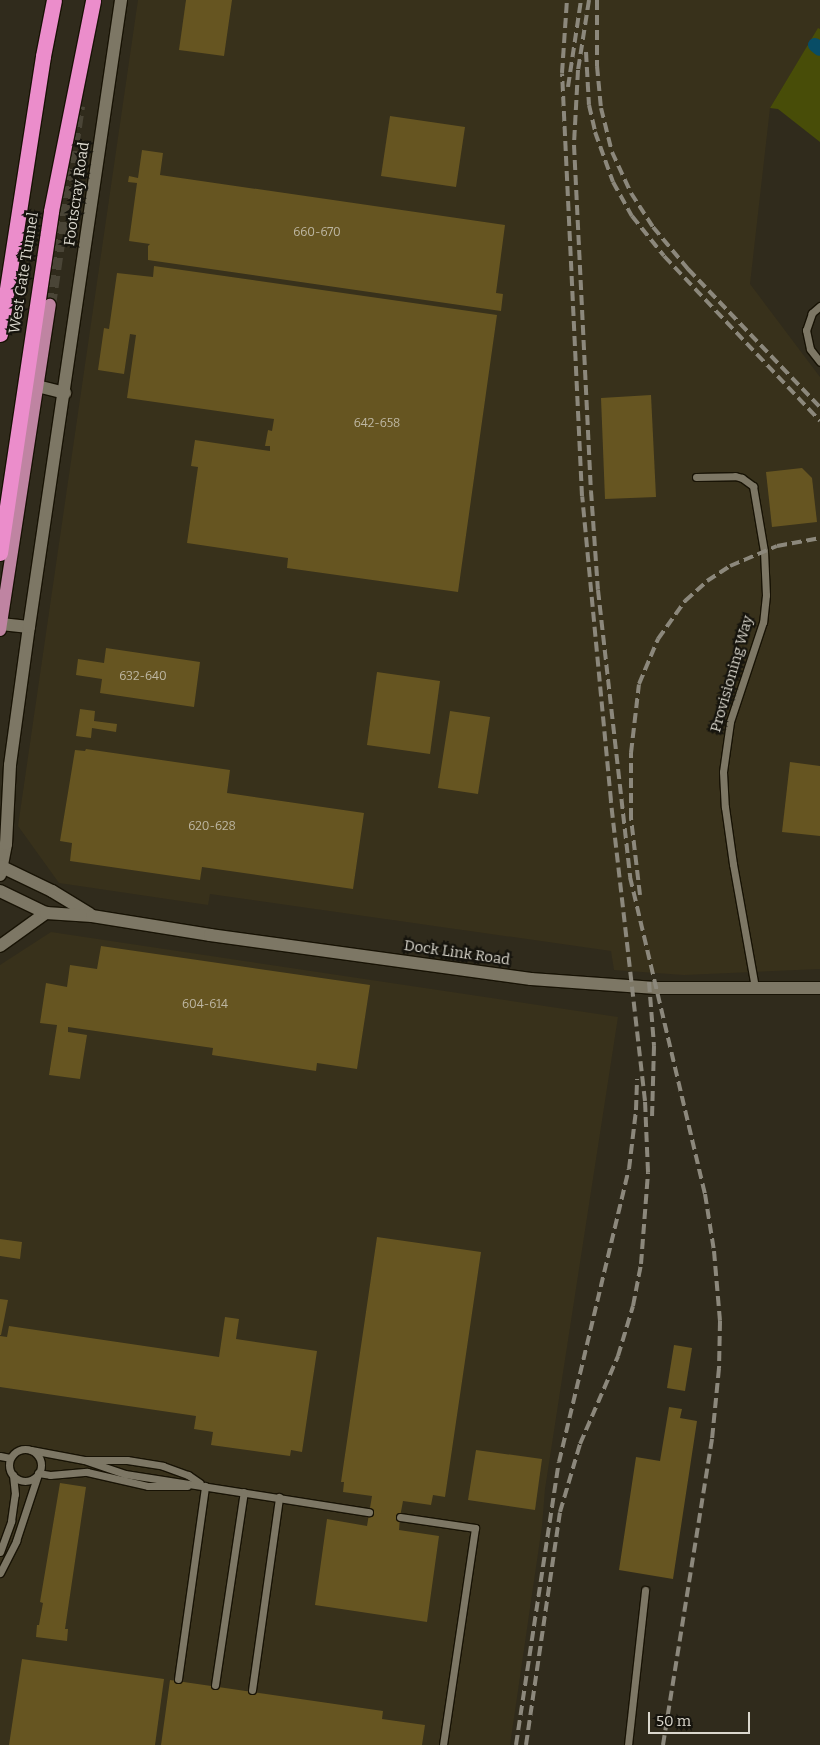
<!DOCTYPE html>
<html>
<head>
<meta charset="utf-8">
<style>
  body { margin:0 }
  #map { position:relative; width:820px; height:1745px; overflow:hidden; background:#302b1c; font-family:Bitter,serif }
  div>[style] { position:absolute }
  .built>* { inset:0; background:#38311b }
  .green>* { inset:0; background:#484d08 }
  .canal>* { height:14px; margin:-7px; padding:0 7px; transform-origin:7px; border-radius:7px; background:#084d66 }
  .building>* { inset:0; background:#665521 }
  .primary-tunnel>* { height:12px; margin-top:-6px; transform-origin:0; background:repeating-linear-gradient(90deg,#4a4537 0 12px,transparent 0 18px) }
  .roads { filter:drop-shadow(1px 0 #181305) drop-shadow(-1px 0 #181305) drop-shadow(0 1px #181305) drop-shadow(0 -1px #181305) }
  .lane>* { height:7px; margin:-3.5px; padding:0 3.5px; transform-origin:3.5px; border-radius:3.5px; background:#7d7765 }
  .lane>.ring { margin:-3.5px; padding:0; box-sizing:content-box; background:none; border:7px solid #7d7765; border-radius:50% }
  .street>* { height:12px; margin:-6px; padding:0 6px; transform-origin:6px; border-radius:6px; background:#7d7765 }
  .secondary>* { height:12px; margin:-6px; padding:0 6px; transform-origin:6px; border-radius:6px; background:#7d7765 }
  .primary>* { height:12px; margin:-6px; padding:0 6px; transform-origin:6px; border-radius:6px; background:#bf84a2 }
  .highway>* { height:15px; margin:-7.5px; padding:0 7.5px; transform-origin:7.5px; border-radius:7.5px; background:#eb8dcb }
  .rail>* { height:4px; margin-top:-2px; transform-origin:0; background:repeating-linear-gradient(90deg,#8c887c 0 10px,transparent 0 15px) }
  span { translate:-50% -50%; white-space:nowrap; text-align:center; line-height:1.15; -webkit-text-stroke:4.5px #16140d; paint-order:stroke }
  .number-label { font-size:12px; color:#beb7a3 }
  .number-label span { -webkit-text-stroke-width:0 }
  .street-label { font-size:15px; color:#dbd8ce }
  .scale { position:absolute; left:648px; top:1712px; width:102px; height:22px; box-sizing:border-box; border:2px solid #dbd8ce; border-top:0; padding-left:6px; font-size:15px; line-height:18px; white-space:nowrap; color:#dbd8ce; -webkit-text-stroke:4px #16140d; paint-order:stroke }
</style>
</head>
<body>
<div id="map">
  <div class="built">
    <div style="clip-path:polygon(138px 0,820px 0,820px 29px,818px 29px,770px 108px,750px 284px,820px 377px,820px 969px,684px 975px,614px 970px,611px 951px,210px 894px,208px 905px,59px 883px,18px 826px)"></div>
    <div style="clip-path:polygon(51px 932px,618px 1017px,545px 1489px,542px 1526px,510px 1745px,0 1745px,0 965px)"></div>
  </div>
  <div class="green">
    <div style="clip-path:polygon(818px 28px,820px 29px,820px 142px,778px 109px,770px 108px)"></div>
  </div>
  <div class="canal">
    <div style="left:815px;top:45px;width:6px;rotate:39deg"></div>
  </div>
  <div class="building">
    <div style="clip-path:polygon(186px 0,232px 0,224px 56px,179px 50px)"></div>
    <div style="clip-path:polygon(390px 116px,465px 127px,456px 187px,381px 176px)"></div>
    <div style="clip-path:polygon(142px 150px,163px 153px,160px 175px,505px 225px,496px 293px,503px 294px,501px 311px,148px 260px,148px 246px,150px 244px,129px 241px,137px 183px,128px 182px,129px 176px,138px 178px)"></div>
    <div style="clip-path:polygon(154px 266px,497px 315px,458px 592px,287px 568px,288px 558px,187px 543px,198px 467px,191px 466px,195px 440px,270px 451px,270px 446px,265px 446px,268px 430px,272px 431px,274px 419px,127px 398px,136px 335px,130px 334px,124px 374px,98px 370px,104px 328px,109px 329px,117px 273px,153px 277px)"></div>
    <div style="clip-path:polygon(651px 395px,656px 497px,605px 499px,601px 398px)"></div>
    <div style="clip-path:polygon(802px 468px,812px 478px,817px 522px,772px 527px,766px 472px)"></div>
    <div style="clip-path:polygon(106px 648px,200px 662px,194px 707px,100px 693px,102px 679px,76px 675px,78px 659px,104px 663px)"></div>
    <div style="clip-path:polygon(377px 672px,440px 681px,430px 754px,367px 745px)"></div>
    <div style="clip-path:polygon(80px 709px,95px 711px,94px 721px,117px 724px,116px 732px,92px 728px,91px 738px,76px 736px)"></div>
    <div style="clip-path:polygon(450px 711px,490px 717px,478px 794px,438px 788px)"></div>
    <div style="clip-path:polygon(86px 749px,230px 770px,227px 793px,364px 813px,353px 889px,202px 867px,200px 880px,70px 861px,72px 843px,60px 841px,75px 750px,85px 751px)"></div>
    <div style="clip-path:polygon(790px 762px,820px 766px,820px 836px,782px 832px)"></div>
    <div style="clip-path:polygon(101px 946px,370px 985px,357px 1069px,317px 1063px,316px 1071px,212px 1055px,213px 1048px,68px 1027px,68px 1032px,87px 1035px,80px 1079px,49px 1075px,57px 1025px,40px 1023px,46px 983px,67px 987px,70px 965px,97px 969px)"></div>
    <div style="clip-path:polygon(377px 1237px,481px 1252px,445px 1497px,433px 1495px,431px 1505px,403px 1501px,400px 1517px,399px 1530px,439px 1536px,427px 1622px,315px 1605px,327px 1519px,367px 1526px,372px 1496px,343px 1492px,344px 1482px,341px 1482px)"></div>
    <div style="clip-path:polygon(0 1239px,22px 1242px,20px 1259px,0 1256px)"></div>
    <div style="clip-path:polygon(0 1299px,8px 1300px,1px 1335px,0 1335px)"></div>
    <div style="clip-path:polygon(225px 1317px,239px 1319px,236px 1339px,317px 1351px,302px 1452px,291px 1450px,290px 1456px,211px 1445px,213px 1432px,194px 1429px,196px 1416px,0 1387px,0 1336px,7px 1337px,9px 1326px,219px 1357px)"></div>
    <div style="clip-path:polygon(674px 1345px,692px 1348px,685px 1391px,667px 1388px)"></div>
    <div style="clip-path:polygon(669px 1407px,682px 1409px,680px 1418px,697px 1421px,673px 1579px,619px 1570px,636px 1457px,660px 1461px)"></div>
    <div style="clip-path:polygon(476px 1450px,542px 1459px,535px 1510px,468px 1500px)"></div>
    <div style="clip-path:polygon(60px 1483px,86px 1487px,65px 1629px,68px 1629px,67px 1641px,36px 1637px,37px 1625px,39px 1625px,43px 1603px,40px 1602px)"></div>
    <div style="clip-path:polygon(22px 1659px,164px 1679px,155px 1745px,9px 1745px)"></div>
    <div style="clip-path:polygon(170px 1680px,383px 1711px,382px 1719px,425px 1725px,422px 1745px,161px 1745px)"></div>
  </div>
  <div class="primary-tunnel">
    <div style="left:50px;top:305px;width:201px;rotate:-81.7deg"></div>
  </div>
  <div class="roads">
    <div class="lane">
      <div style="left:820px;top:306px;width:11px;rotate:139deg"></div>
      <div style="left:812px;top:313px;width:18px;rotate:109deg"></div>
      <div style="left:806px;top:330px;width:19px;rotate:78deg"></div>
      <div style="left:810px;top:349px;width:16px;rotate:52deg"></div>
      <div style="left:696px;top:477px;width:39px;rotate:-1deg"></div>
      <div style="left:735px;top:476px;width:7px;rotate:16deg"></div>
      <div style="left:742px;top:478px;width:14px;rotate:36deg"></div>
      <div style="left:753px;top:486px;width:66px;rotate:80.4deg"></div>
      <div style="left:764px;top:551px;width:44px;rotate:87.4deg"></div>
      <div style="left:766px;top:595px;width:27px;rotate:96deg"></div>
      <div style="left:763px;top:622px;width:105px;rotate:108.3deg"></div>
      <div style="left:730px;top:722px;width:50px;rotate:98deg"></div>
      <div style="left:723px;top:772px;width:35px;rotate:87deg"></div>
      <div style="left:725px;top:807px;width:58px;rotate:82deg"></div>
      <div style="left:733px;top:864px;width:126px;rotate:79.9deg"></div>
      <div class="ring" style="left:9px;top:1449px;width:25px;height:25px"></div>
      <div style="left:31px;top:1450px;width:54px;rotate:10.7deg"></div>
      <div style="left:84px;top:1460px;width:43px;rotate:18.9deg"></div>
      <div style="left:125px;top:1474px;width:247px;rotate:8.9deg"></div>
      <div style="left:0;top:1456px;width:10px;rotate:11deg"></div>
      <div style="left:85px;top:1460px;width:42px"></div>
      <div style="left:127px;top:1460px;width:36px;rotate:9deg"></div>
      <div style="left:163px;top:1466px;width:27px;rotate:20deg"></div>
      <div style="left:188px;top:1475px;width:14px;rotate:34deg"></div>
      <div style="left:38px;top:1473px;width:12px;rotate:9deg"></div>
      <div style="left:50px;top:1475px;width:37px;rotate:-5deg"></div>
      <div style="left:87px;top:1472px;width:63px;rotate:12.9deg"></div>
      <div style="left:148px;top:1486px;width:39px"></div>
      <div style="left:400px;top:1517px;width:76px;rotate:8.3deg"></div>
      <div style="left:475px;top:1528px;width:219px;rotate:98.4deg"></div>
      <div style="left:0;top:1552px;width:33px;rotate:-70deg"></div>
      <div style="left:11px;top:1521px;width:27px;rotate:-82deg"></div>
      <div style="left:15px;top:1494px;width:19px;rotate:-96deg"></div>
      <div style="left:0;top:1573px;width:36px;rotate:-63deg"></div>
      <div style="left:16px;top:1541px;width:71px;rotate:-71.8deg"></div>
      <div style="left:178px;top:1679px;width:195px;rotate:-82deg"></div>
      <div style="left:215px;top:1685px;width:195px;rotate:-81.5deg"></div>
      <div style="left:252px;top:1690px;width:195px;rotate:-82deg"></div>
      <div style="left:628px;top:1745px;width:156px;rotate:-83.7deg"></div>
    </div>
    <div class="street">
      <div style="left:37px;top:386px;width:29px;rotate:14deg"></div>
      <div style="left:1px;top:624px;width:28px;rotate:6deg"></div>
      <div style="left:0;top:875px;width:32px;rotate:-79deg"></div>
      <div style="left:6px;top:844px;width:79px;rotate:-87.1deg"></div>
      <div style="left:10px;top:765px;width:139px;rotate:-82.2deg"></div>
      <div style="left:29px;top:627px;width:634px;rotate:-81.65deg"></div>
      <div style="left:0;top:946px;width:57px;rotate:-35.7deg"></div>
    </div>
    <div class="secondary">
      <div style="left:0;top:866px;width:58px;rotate:25.7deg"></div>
      <div style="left:52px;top:891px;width:44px;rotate:31.2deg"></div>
      <div style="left:0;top:891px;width:51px;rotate:25.6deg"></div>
      <div style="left:46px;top:913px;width:46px;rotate:3.7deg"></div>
      <div style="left:92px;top:916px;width:120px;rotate:9.1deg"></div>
      <div style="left:210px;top:935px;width:324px;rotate:7.8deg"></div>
      <div style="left:531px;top:979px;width:125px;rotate:4.1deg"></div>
      <div style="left:656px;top:988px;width:164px"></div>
    </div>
    <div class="primary">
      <div style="left:0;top:630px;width:329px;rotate:-81.3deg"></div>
    </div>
    <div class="highway">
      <div style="left:0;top:334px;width:281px;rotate:-81.2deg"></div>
      <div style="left:43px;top:56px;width:57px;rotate:-78.9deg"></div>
      <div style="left:0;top:553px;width:346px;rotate:-81.5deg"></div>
      <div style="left:51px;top:211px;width:215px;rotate:-78.7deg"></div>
    </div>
  </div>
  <div class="rail">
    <div style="left:589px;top:0;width:71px;rotate:98.9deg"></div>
    <div style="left:578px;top:70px;width:75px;rotate:93.1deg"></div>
    <div style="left:574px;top:145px;width:346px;rotate:87.2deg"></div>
    <div style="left:591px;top:491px;width:99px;rotate:86deg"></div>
    <div style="left:598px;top:590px;width:289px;rotate:83.6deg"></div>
    <div style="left:630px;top:877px;width:326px;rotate:76.7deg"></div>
    <div style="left:705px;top:1194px;width:58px;rotate:81deg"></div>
    <div style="left:714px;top:1251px;width:70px;rotate:85.1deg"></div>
    <div style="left:720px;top:1321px;width:47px;rotate:91.2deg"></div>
    <div style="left:719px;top:1368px;width:71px;rotate:95.6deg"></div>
    <div style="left:712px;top:1439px;width:310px;rotate:99.1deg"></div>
    <div style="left:597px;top:0;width:66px;rotate:90deg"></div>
    <div style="left:597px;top:66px;width:42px;rotate:84.6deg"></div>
    <div style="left:601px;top:108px;width:45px;rotate:76deg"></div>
    <div style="left:612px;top:152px;width:45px;rotate:65.1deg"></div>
    <div style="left:631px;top:193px;width:40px;rotate:57.1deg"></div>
    <div style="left:653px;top:227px;width:55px;rotate:50.2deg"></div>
    <div style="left:688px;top:269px;width:191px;rotate:46.3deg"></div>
    <div style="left:586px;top:52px;width:53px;rotate:86.8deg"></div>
    <div style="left:589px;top:105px;width:28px;rotate:77deg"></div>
    <div style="left:595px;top:132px;width:53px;rotate:70.2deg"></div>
    <div style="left:613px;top:182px;width:39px;rotate:61deg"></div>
    <div style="left:632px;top:216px;width:51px;rotate:51.3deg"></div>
    <div style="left:664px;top:256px;width:227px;rotate:46.6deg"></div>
    <div style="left:568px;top:87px;width:88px;rotate:-81.5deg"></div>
    <div style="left:640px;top:895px;width:78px;rotate:-96.7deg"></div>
    <div style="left:631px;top:818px;width:65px;rotate:-90deg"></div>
    <div style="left:631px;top:753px;width:69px;rotate:-83.4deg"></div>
    <div style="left:639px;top:684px;width:49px;rotate:-67.1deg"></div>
    <div style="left:658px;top:639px;width:47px;rotate:-54.6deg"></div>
    <div style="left:685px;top:601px;width:30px;rotate:-42deg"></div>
    <div style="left:707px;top:581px;width:27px;rotate:-33deg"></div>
    <div style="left:730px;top:566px;width:51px;rotate:-23.1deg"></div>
    <div style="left:777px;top:546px;width:44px;rotate:-10.5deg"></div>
    <div style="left:649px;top:982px;width:64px;rotate:85.5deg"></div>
    <div style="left:654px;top:1046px;width:71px;rotate:91.6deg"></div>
    <div style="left:516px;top:1745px;width:286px;rotate:-81.4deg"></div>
    <div style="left:559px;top:1462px;width:301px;rotate:-76.6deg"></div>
    <div style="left:629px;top:1169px;width:59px;rotate:-83.2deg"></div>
    <div style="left:636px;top:1110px;width:31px;rotate:-88deg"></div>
    <div style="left:526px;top:1745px;width:235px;rotate:-81.7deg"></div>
    <div style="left:560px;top:1512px;width:71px;rotate:-73.6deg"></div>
    <div style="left:580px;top:1444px;width:96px;rotate:-66.6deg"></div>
    <div style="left:618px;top:1356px;width:52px;rotate:-73.3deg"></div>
    <div style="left:633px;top:1306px;width:43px;rotate:-79.2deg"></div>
    <div style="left:641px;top:1264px;width:92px;rotate:-85.6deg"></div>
    <div style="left:648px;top:1172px;width:71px;rotate:-92.4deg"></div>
    <div style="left:645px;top:1101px;width:302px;rotate:-96.5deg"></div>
    <div style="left:611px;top:801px;width:306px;rotate:-95.4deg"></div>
    <div style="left:582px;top:496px;width:423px;rotate:-92.7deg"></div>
    <div style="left:562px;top:73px;width:73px;rotate:-86.1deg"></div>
  </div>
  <div class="number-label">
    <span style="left:317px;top:233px">660-670</span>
    <span style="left:377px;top:424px">642-658</span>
    <span style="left:143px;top:677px">632-640</span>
    <span style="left:212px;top:827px">620-628</span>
    <span style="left:205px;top:1005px">604-614</span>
  </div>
  <div class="street-label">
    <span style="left:77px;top:194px;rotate:-82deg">Footscray Road</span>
    <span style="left:24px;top:273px;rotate:-81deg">West Gate Tunnel</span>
    <span style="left:732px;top:674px;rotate:-74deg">Provisioning Way</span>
    <span style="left:457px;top:953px;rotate:8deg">Dock Link Road</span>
  </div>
  <div class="scale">50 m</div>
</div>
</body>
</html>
